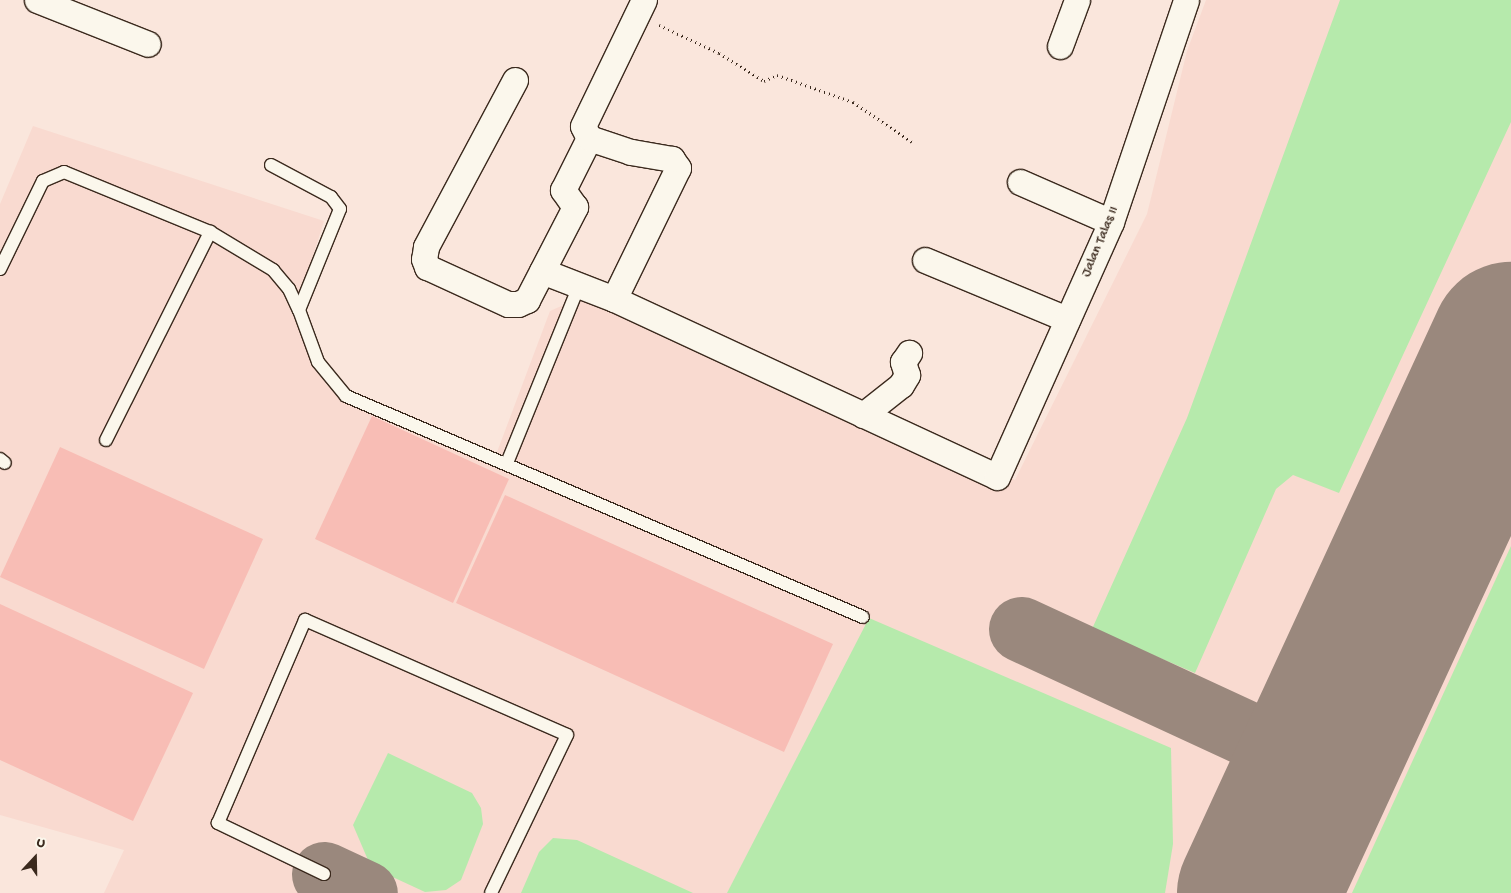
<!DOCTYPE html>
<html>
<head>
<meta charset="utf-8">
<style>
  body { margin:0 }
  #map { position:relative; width:1511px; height:893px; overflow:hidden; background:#fae6dc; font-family:"Gochi Hand",sans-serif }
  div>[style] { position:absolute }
  .built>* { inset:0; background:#f9dad0 }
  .green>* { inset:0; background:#b6eaac }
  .taxiway>* { height:65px; margin:-32.5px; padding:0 32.5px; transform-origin:32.5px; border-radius:32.5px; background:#9a887d }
  .runway>* { height:161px; margin:-80.5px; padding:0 80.5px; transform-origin:80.5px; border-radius:80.5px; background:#9a887d }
  .building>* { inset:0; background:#f8bdb5 }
  .path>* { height:3px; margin-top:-1.5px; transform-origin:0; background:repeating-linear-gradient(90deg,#3b2a1e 0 1px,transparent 0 5px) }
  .roads { filter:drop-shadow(1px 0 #3b2a1e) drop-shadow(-1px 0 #3b2a1e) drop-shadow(0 1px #3b2a1e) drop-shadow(0 -1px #3b2a1e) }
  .service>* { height:12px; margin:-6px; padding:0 6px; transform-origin:6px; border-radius:6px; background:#fbf7ec }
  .minor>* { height:25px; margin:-12.5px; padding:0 12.5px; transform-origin:12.5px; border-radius:12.5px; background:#fbf7ec }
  span { translate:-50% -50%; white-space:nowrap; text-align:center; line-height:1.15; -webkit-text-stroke:4px #fbf7ec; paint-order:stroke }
  .street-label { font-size:14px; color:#3b2a1e }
  .north { position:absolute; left:10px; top:833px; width:50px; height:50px; -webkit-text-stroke:4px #fbf7ec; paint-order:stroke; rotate:21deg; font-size:14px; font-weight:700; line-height:20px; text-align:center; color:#3b2a1e }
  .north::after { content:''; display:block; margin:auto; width:18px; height:22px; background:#3b2a1e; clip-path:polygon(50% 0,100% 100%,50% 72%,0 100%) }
</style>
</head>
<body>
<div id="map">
  <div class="built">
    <div style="clip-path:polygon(1206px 0,1511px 0,1511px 893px,104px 893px,124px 850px,0 815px,0 204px,33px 126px,324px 221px,301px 294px,326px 385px,497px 452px,550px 311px,600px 289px,1015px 480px,1147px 214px,1187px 51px)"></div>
  </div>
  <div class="green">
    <div style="clip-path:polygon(1340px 0,1511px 0,1511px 122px,1339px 493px,1293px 475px,1276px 489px,1195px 673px,1092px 629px,1187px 418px)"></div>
    <div style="clip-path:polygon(1511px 546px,1511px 893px,1352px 893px)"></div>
    <div style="clip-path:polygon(869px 618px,1171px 748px,1173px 844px,1165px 893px,727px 893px)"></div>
    <div style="clip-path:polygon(388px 753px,472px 793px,481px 808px,483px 824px,461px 880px,446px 890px,425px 892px,371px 867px,353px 825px)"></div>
    <div style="clip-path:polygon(553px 838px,577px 840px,693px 893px,521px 893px,539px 852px)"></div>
  </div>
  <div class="taxiway">
    <div style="left:1021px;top:629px;width:325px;rotate:24.8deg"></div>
    <div style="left:324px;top:874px;width:45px;rotate:24.9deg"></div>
  </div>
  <div class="runway">
    <div style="left:1257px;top:893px;width:607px;rotate:-65.25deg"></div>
  </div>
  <div class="building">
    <div style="clip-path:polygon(372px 416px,509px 479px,453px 603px,315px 539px)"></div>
    <div style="clip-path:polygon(60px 447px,263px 539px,204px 669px,0 577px)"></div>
    <div style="clip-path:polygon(505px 495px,833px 644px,784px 752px,456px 603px)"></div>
    <div style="clip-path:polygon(0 604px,193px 693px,133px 821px,0 760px)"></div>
  </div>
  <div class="path">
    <div style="left:659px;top:25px;width:66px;rotate:25deg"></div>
    <div style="left:719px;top:53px;width:53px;rotate:31.9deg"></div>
    <div style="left:764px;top:81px;width:14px;rotate:-25deg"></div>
    <div style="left:777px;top:75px;width:81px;rotate:19.6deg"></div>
    <div style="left:853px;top:102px;width:71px;rotate:34.1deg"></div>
  </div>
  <div class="roads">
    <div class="service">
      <div style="left:271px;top:165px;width:68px;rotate:28.1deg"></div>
      <div style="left:331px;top:197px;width:15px;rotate:53deg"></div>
      <div style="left:340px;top:209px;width:109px;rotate:112.1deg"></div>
      <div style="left:0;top:269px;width:98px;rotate:-64deg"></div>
      <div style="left:43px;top:181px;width:23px;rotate:-23deg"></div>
      <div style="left:64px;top:172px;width:158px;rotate:22.3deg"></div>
      <div style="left:210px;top:232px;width:74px;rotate:31.1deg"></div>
      <div style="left:273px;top:270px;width:25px;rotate:50deg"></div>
      <div style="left:289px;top:289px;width:23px;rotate:65deg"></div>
      <div style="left:299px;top:310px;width:55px;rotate:69.9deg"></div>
      <div style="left:318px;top:362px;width:44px;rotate:50.5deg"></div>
      <div style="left:346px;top:396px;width:562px;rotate:23.15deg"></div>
      <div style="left:106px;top:440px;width:233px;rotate:-63.4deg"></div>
      <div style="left:0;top:459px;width:6px;rotate:39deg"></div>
      <div style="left:507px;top:463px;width:191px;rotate:-67.9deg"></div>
      <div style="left:324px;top:874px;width:118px;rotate:-154.3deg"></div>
      <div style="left:218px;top:823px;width:221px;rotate:-66.8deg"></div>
      <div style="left:305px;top:620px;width:286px;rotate:23.7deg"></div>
      <div style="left:567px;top:735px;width:175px;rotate:115.7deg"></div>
    </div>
    <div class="minor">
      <div style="left:37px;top:0;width:119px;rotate:21.6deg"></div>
      <div style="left:1060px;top:46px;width:49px;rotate:-69.7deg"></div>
      <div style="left:515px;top:80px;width:189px;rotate:118.1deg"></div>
      <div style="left:426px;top:247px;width:12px;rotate:99deg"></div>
      <div style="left:424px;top:259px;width:9px;rotate:69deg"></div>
      <div style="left:427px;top:267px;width:89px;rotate:24.6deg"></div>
      <div style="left:508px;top:304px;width:10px"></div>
      <div style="left:518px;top:304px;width:10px;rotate:-24deg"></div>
      <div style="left:527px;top:300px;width:105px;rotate:-62.7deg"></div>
      <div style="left:575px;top:207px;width:21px;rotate:-125deg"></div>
      <div style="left:563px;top:190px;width:58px;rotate:-63.4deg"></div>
      <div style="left:1020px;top:182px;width:99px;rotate:23.7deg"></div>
      <div style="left:925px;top:260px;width:154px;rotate:22.6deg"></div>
      <div style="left:542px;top:271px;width:77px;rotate:21.3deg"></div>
      <div style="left:614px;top:299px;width:422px;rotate:24.9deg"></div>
      <div style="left:997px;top:477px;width:279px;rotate:-65.9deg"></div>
      <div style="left:1111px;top:222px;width:234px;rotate:-71.3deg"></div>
      <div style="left:614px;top:299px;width:146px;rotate:-64deg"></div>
      <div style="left:678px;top:168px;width:11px;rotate:-124deg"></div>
      <div style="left:672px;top:159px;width:42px;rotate:-170.3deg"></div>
      <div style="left:631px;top:152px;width:44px;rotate:-161.6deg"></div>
      <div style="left:589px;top:138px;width:13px;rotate:-117deg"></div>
      <div style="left:583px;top:126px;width:140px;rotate:-64.2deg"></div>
      <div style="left:863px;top:415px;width:48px;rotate:-38.3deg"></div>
      <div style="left:901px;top:385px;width:12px;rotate:-59deg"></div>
      <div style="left:907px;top:375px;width:14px;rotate:-107deg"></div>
      <div style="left:903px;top:362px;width:11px;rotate:-56deg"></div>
    </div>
  </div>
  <div class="street-label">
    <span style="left:1101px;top:242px;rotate:-67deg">Jalan Talas II</span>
  </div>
  <div class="north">U</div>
</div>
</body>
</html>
